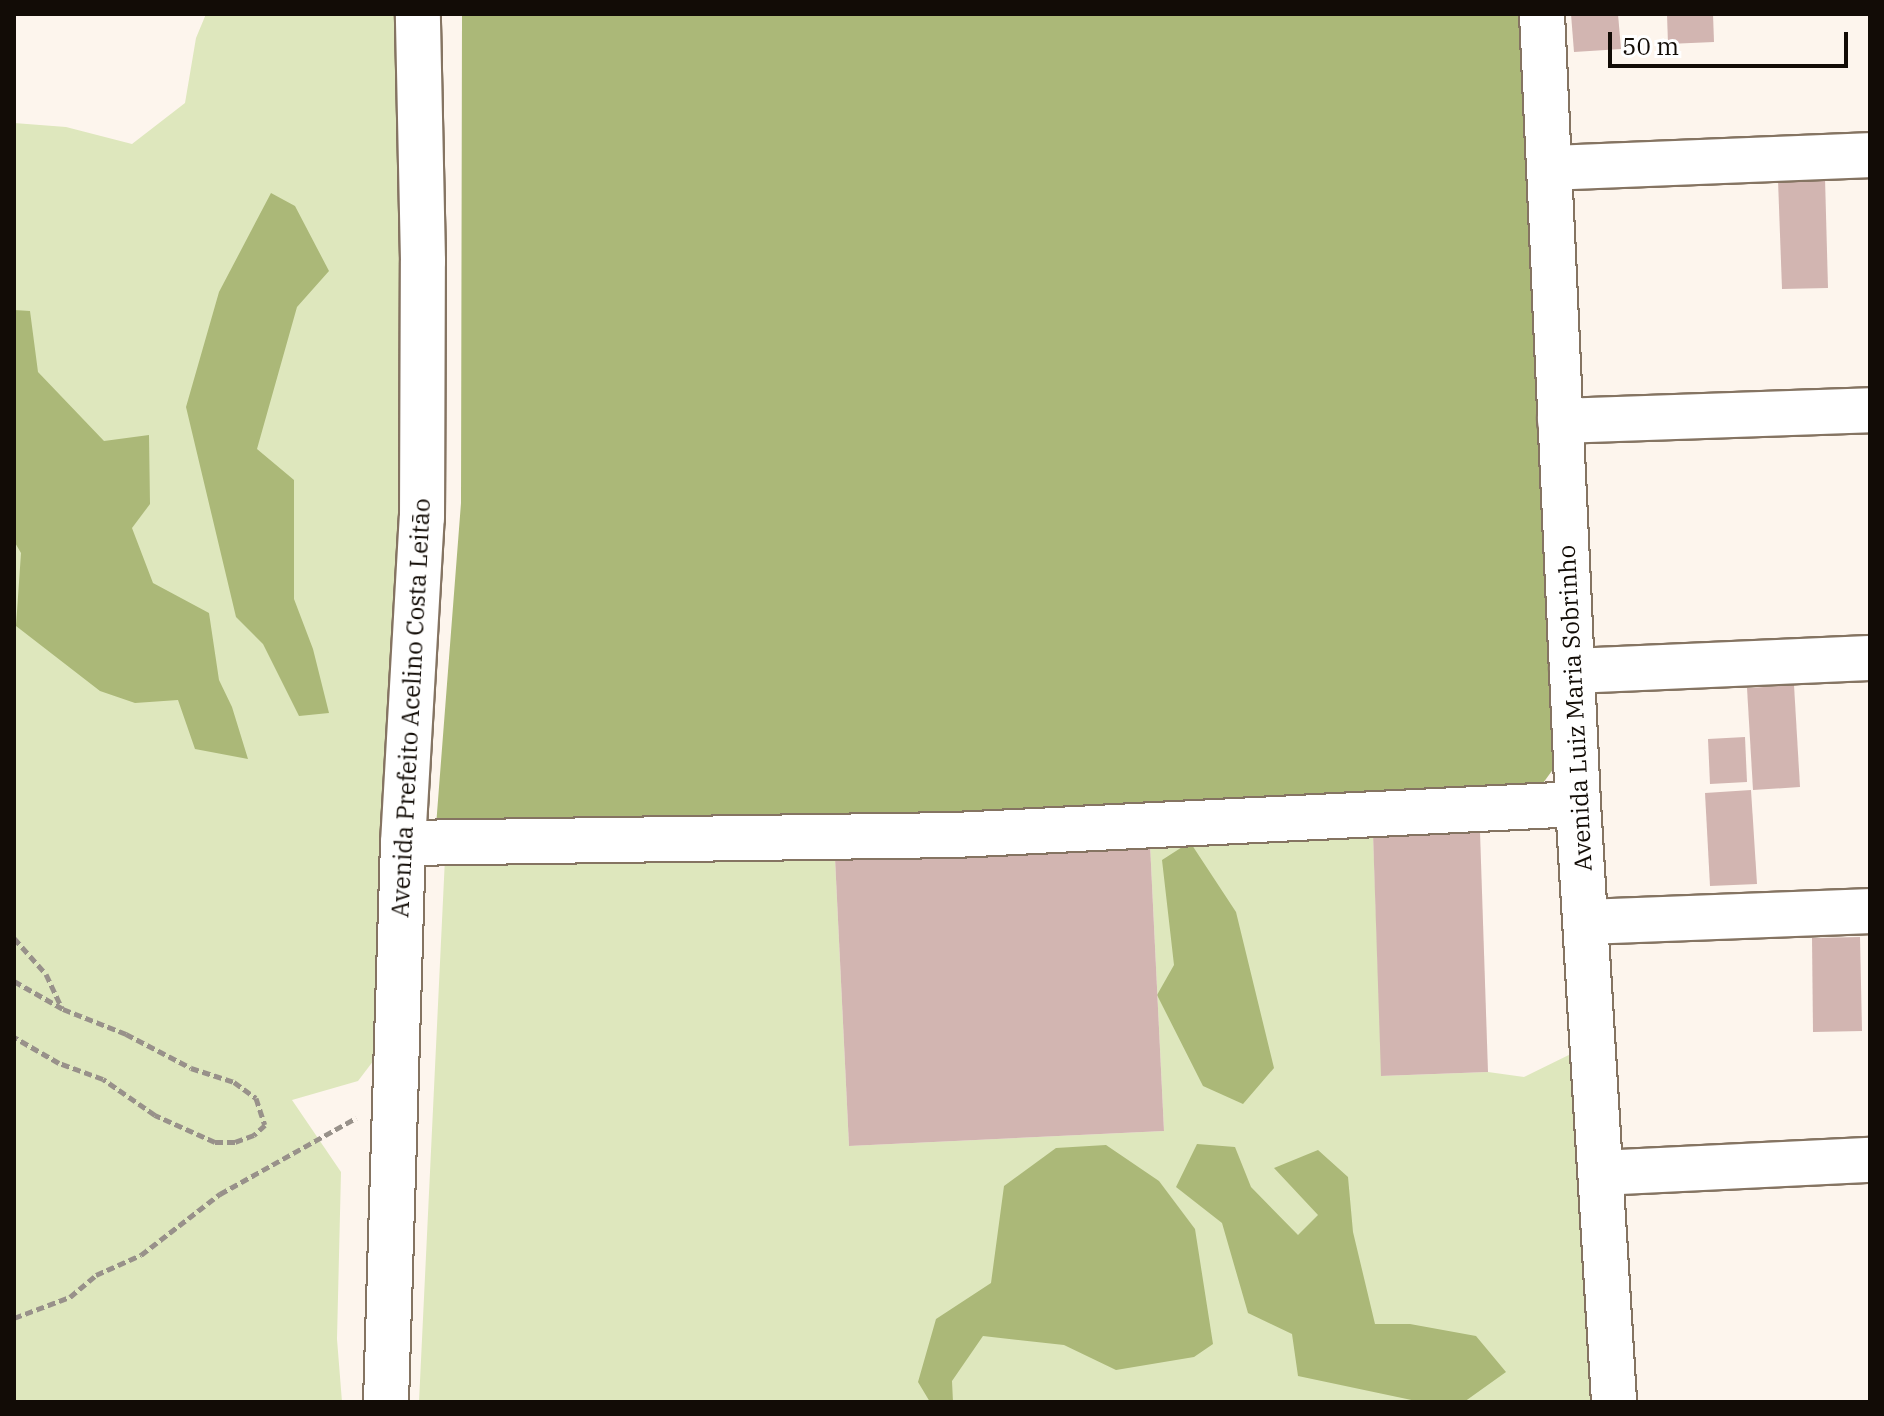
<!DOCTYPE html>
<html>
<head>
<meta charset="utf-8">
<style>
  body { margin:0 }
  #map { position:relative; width:1884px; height:1416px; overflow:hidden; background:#fdf5ed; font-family:"IBM Plex Serif",serif }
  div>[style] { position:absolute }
  .green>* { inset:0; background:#dee7bd }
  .forest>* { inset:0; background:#abb878 }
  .building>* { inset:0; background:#d2b5b1 }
  .path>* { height:5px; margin-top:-2.5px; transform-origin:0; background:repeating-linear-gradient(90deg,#98918a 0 8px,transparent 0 12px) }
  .roads { filter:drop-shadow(2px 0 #857462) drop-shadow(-2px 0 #857462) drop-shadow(0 2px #857462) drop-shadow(0 -2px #857462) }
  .minor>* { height:44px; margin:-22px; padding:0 22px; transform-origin:22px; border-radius:22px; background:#fff }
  span { translate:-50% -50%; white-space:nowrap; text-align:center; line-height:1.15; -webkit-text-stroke:6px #fff; paint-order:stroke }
  .street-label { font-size:24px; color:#120c06 }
  .frame { position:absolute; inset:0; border:16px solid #120c06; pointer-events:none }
  .scale { position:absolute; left:1608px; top:32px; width:240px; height:36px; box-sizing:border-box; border:4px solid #120c06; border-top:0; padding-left:10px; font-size:24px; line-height:28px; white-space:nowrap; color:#120c06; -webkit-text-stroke:6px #fff; paint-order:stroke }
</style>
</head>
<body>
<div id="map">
  <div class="green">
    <div style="clip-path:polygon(206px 14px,412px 14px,390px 1039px,358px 1081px,292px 1100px,341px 1172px,337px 1339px,342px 1402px,14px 1402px,14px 123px,66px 127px,132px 144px,185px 103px,196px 38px)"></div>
    <div style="clip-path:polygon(1373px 834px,1382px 1076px,1488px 1072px,1524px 1077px,1579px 1050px,1596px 1402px,419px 1402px,445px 858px,835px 858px,849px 1146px,1164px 1131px,1150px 844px)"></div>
  </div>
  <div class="forest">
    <div style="clip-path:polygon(462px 14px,1525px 14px,1562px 738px,1554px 768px,1538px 790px,1211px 805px,436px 826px,461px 503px)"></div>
    <div style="clip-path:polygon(271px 193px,295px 206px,329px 271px,297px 307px,257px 449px,294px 480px,294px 599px,313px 649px,329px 713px,299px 716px,263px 644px,236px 617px,186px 407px,219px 292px)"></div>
    <div style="clip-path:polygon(14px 310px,30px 311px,38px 372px,104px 441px,149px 435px,150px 504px,132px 528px,153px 583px,209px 613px,219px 680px,232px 707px,248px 759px,195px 749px,178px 700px,135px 703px,100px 691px,16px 626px,21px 553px,14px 541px)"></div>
    <div style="clip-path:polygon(1190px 842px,1236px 912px,1274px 1068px,1243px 1104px,1203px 1086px,1157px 995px,1174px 965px,1162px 860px)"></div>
    <div style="clip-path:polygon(1197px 1144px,1235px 1147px,1251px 1187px,1298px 1235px,1318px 1215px,1274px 1168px,1318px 1150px,1348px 1177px,1353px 1232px,1375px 1324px,1410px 1324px,1476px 1336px,1506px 1372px,1464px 1402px,1421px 1402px,1298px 1376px,1292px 1334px,1248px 1313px,1222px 1223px,1176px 1187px)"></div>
    <div style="clip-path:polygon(1106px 1145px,1159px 1181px,1195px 1229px,1213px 1344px,1194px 1357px,1116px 1370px,1064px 1345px,983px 1336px,952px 1381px,953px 1402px,930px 1402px,918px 1382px,936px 1319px,991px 1283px,1004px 1186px,1056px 1148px)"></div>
  </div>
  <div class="building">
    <div style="clip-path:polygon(1571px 14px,1618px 14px,1621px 49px,1574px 52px)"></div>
    <div style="clip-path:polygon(1667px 14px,1713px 14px,1714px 42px,1668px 44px)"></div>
    <div style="clip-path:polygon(1825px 178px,1828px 288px,1782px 289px,1778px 180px)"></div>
    <div style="clip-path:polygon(1794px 685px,1800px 787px,1753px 790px,1747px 688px)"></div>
    <div style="clip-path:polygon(1745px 737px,1747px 782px,1710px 784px,1708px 739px)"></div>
    <div style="clip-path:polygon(1751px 790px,1757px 884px,1710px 886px,1705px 793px)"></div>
    <div style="clip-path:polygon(1480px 832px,1488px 1072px,1381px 1076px,1373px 834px)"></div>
    <div style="clip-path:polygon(1150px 844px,1164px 1131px,849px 1146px,835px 858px)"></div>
    <div style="clip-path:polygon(1860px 937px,1862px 1031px,1813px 1032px,1812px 938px)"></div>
  </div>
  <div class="path">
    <div style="left:14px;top:938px;width:48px;rotate:48.4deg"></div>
    <div style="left:46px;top:974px;width:38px;rotate:65deg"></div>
    <div style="left:14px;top:981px;width:56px;rotate:29.7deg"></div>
    <div style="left:63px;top:1009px;width:68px;rotate:21.6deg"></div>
    <div style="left:126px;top:1034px;width:73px;rotate:27.6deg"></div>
    <div style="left:191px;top:1068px;width:45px;rotate:18deg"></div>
    <div style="left:234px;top:1082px;width:27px;rotate:36deg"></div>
    <div style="left:256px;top:1098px;width:28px;rotate:72deg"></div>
    <div style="left:265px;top:1125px;width:15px;rotate:138deg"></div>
    <div style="left:254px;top:1135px;width:20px;rotate:160deg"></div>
    <div style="left:235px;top:1142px;width:20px;rotate:180deg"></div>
    <div style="left:215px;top:1142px;width:66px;rotate:-155.8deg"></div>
    <div style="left:155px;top:1115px;width:63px;rotate:-145.3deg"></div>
    <div style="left:103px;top:1079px;width:47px;rotate:-160deg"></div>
    <div style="left:59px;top:1063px;width:52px;rotate:-150deg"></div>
    <div style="left:14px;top:1318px;width:60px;rotate:-20.6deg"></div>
    <div style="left:70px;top:1297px;width:34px;rotate:-40deg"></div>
    <div style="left:96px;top:1275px;width:49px;rotate:-24deg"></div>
    <div style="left:141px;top:1255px;width:100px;rotate:-37.7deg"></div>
    <div style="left:220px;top:1194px;width:156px;rotate:-29.2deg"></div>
  </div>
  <div class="roads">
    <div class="minor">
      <div style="left:1542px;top:14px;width:791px;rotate:87.39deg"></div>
      <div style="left:1578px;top:804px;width:599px;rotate:86.55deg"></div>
      <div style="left:1550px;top:168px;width:320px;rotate:-2.3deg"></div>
      <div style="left:1560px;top:421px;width:310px;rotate:-2deg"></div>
      <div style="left:1572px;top:671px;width:298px;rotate:-2.5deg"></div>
      <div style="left:403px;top:843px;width:552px;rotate:-0.83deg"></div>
      <div style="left:955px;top:835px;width:624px;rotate:-2.85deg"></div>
      <div style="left:1588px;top:922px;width:282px;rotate:-2.2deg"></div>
      <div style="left:1601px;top:1173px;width:269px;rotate:-2.8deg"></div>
      <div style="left:386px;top:1402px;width:559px;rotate:-88.26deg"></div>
      <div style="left:403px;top:843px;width:326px;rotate:-86.7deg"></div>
      <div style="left:422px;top:518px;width:257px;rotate:-89.8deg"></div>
      <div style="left:423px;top:261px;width:247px;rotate:-91.2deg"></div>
    </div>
  </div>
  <div class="street-label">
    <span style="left:411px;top:708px;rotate:-87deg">Avenida Prefeito Acelino Costa Leitão</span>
    <span style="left:1575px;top:708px;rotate:-93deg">Avenida Luiz Maria Sobrinho</span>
  </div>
  <div class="frame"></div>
  <div class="scale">50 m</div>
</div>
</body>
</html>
